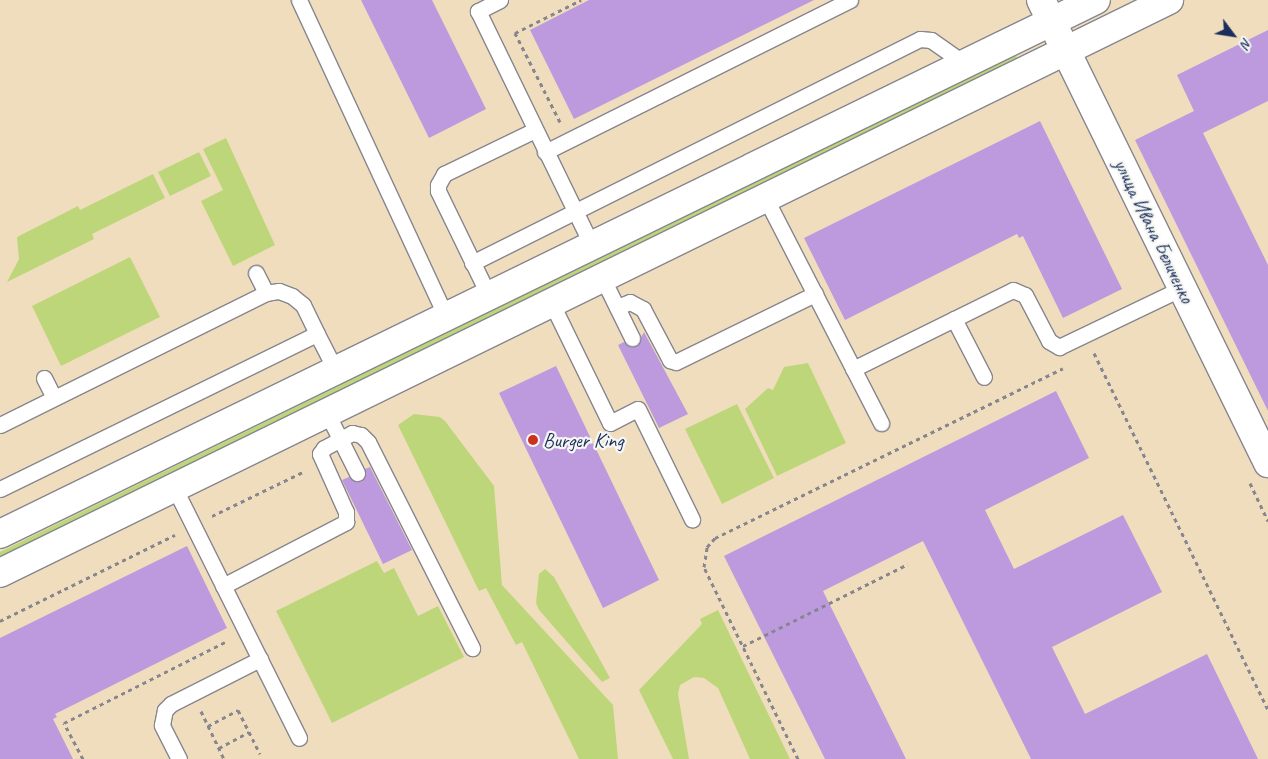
<!DOCTYPE html>
<html>
<head>
<meta charset="utf-8">
<style>
  body { margin:0 }
  #map { position:relative; width:1268px; height:759px; overflow:hidden; background:#f0ddbe; font-family:Caveat,sans-serif }
  div>[style] { position:absolute }
  .green>* { inset:0; background:#bed67a }
  .building>* { inset:0; background:#bd99de }
  .path>* { height:3px; margin-top:-1.5px; transform-origin:0; background:repeating-linear-gradient(90deg,#86868e 0 4px,transparent 0 8px) }
  .roads { filter:drop-shadow(1px 0 #86868e) drop-shadow(-1px 0 #86868e) drop-shadow(0 1px #86868e) drop-shadow(0 -1px #86868e) }
  .lane>* { height:15px; margin:-7.5px; padding:0 7.5px; transform-origin:7.5px; border-radius:7.5px; background:#fff }
  .street>* { height:28px; margin:-14px; padding:0 14px; transform-origin:14px; border-radius:14px; background:#fff }
  .dots>* { width:14px; height:14px; translate:-50% -50%; box-sizing:border-box; border:2px solid #f6f6f2; border-radius:50% }
  span { translate:-50% -50%; white-space:nowrap; text-align:center; line-height:1.15; -webkit-text-stroke:4.5px #f6f6f2; paint-order:stroke }
  .street-label { font-size:20px; color:#1b2f5e }
  .poi-label { font-size:20px; color:#1b2f5e }
  .left { translate:0 -50%; text-align:left }
  .north { position:absolute; left:1208px; top:10px; width:50px; height:50px; -webkit-text-stroke:4px #f6f6f2; paint-order:stroke; rotate:121deg; font-size:14px; font-weight:700; line-height:20px; text-align:center; color:#1b2f5e }
  .north::after { content:''; display:block; margin:auto; width:18px; height:22px; background:#1b2f5e; clip-path:polygon(50% 0,100% 100%,50% 72%,0 100%) }
</style>
</head>
<body>
<div id="map">
  <div class="green">
    <div style="clip-path:polygon(1015px 54px,1019px 62px,0 562px,0 552px)"></div>
    <div style="clip-path:polygon(226px 138px,275px 245px,233px 266px,201px 201px,223px 190px,203px 149px)"></div>
    <div style="clip-path:polygon(199px 152px,211px 176px,170px 196px,158px 172px)"></div>
    <div style="clip-path:polygon(153px 174px,165px 198px,92px 234px,94px 239px,7px 282px,19px 259px,17px 237px,78px 206px,80px 210px)"></div>
    <div style="clip-path:polygon(130px 257px,160px 317px,61px 366px,32px 306px)"></div>
    <div style="clip-path:polygon(808px 363px,846px 443px,777px 476px,745px 409px,768px 388px,773px 390px,784px 367px)"></div>
    <div style="clip-path:polygon(737px 404px,774px 478px,722px 504px,685px 429px)"></div>
    <div style="clip-path:polygon(414px 414px,440px 417px,445px 421px,494px 486px,502px 585px,613px 705px,618px 759px,579px 759px,522px 642px,516px 645px,486px 588px,479px 591px,398px 425px)"></div>
    <div style="clip-path:polygon(377px 561px,384px 573px,394px 568px,418px 616px,438px 606px,464px 657px,332px 723px,276px 611px)"></div>
    <div style="clip-path:polygon(545px 569px,554px 577px,610px 678px,602px 682px,539px 610px,536px 603px,539px 574px)"></div>
    <div style="clip-path:polygon(718px 610px,790px 759px,750px 759px,718px 688px,704px 678px,694px 677px,680px 685px,678px 694px,689px 759px,673px 759px,639px 690px,702px 624px,700px 619px)"></div>
  </div>
  <div class="building">
    <div style="clip-path:polygon(361px 0,432px 0,486px 109px,429px 138px)"></div>
    <div style="clip-path:polygon(589px 0,814px 0,574px 119px,530px 30px)"></div>
    <div style="clip-path:polygon(1268px 30px,1268px 101px,1203px 133px,1268px 265px,1268px 411px,1135px 140px,1194px 111px,1177px 75px)"></div>
    <div style="clip-path:polygon(1040px 121px,1122px 289px,1063px 318px,1023px 236px,1019px 238px,1017px 234px,845px 320px,804px 238px)"></div>
    <div style="clip-path:polygon(644px 332px,688px 414px,659px 428px,618px 345px,624px 342px,636px 347px)"></div>
    <div style="clip-path:polygon(556px 366px,659px 580px,603px 608px,499px 393px)"></div>
    <div style="clip-path:polygon(1056px 391px,1089px 458px,985px 510px,1014px 569px,1123px 515px,1162px 592px,1052px 647px,1085px 714px,1207px 654px,1258px 759px,1031px 759px,923px 541px,823px 591px,906px 759px,825px 759px,724px 556px)"></div>
    <div style="clip-path:polygon(370px 467px,412px 550px,383px 564px,342px 480px,349px 477px,361px 482px,365px 478px,365px 469px)"></div>
    <div style="clip-path:polygon(187px 546px,227px 628px,55px 714px,57px 717px,53px 719px,73px 759px,0 759px,0 638px)"></div>
  </div>
  <div class="path">
    <div style="left:560px;top:122px;width:100px;rotate:-116.8deg"></div>
    <div style="left:515px;top:33px;width:74px;rotate:-26.6deg"></div>
    <div style="left:1094px;top:353px;width:396px;rotate:64deg"></div>
    <div style="left:1250px;top:483px;width:42px;rotate:64.7deg"></div>
    <div style="left:212px;top:516px;width:103px;rotate:-25.8deg"></div>
    <div style="left:0;top:621px;width:195px;rotate:-26.2deg"></div>
    <div style="left:743px;top:646px;width:184px;rotate:-26.4deg"></div>
    <div style="left:201px;top:711px;width:53px;rotate:64.4deg"></div>
    <div style="left:208px;top:726px;width:34px;rotate:-28deg"></div>
    <div style="left:238px;top:710px;width:49px;rotate:63.4deg"></div>
    <div style="left:219px;top:748px;width:34px;rotate:-28deg"></div>
    <div style="left:83px;top:759px;width:41px;rotate:-117.8deg"></div>
    <div style="left:64px;top:723px;width:182px;rotate:-26.7deg"></div>
    <div style="left:798px;top:759px;width:214px;rotate:-116.1deg"></div>
    <div style="left:704px;top:567px;width:20px;rotate:-81deg"></div>
    <div style="left:707px;top:547px;width:12px;rotate:-48deg"></div>
    <div style="left:715px;top:538px;width:387px;rotate:-26deg"></div>
  </div>
  <div class="roads">
    <div class="lane">
      <div style="left:299px;top:0;width:349px;rotate:65.1deg"></div>
      <div style="left:500px;top:0;width:25px;rotate:153deg"></div>
      <div style="left:478px;top:11px;width:261px;rotate:64.1deg"></div>
      <div style="left:545px;top:152px;width:341px;rotate:-26.5deg"></div>
      <div style="left:766px;top:199px;width:252px;rotate:62.8deg"></div>
      <div style="left:472px;top:263px;width:501px;rotate:-26.57deg"></div>
      <div style="left:920px;top:39px;width:11px;rotate:5deg"></div>
      <div style="left:931px;top:40px;width:42px;rotate:35.2deg"></div>
      <div style="left:256px;top:273px;width:22px;rotate:63deg"></div>
      <div style="left:603px;top:279px;width:66px;rotate:63.8deg"></div>
      <div style="left:489px;top:296px;width:117px;rotate:-115.9deg"></div>
      <div style="left:438px;top:191px;width:6px;rotate:-90deg"></div>
      <div style="left:438px;top:185px;width:13px;rotate:-61deg"></div>
      <div style="left:444px;top:174px;width:101px;rotate:-25.8deg"></div>
      <div style="left:552px;top:304px;width:132px;rotate:64deg"></div>
      <div style="left:610px;top:423px;width:31px;rotate:-27deg"></div>
      <div style="left:638px;top:409px;width:123px;rotate:63.9deg"></div>
      <div style="left:617px;top:307px;width:14px;rotate:-21deg"></div>
      <div style="left:630px;top:302px;width:15px;rotate:28deg"></div>
      <div style="left:643px;top:309px;width:58px;rotate:62.1deg"></div>
      <div style="left:670px;top:360px;width:6px;rotate:18deg"></div>
      <div style="left:676px;top:362px;width:155px;rotate:-26.1deg"></div>
      <div style="left:954px;top:319px;width:65px;rotate:62.7deg"></div>
      <div style="left:853px;top:369px;width:178px;rotate:-26.3deg"></div>
      <div style="left:1013px;top:290px;width:13px;rotate:23deg"></div>
      <div style="left:1025px;top:295px;width:52px;rotate:62.4deg"></div>
      <div style="left:1049px;top:341px;width:12px;rotate:31deg"></div>
      <div style="left:1059px;top:347px;width:136px;rotate:-25.6deg"></div>
      <div style="left:44px;top:378px;width:22px;rotate:63deg"></div>
      <div style="left:328px;top:415px;width:65px;rotate:63.4deg"></div>
      <div style="left:0;top:425px;width:297px;rotate:-26.4deg"></div>
      <div style="left:266px;top:293px;width:13px;rotate:-9deg"></div>
      <div style="left:279px;top:291px;width:14px;rotate:21deg"></div>
      <div style="left:292px;top:296px;width:14px;rotate:39deg"></div>
      <div style="left:303px;top:305px;width:32px;rotate:64deg"></div>
      <div style="left:0;top:489px;width:353px;rotate:-26.1deg"></div>
      <div style="left:317px;top:334px;width:42px;rotate:62.8deg"></div>
      <div style="left:175px;top:489px;width:278px;rotate:63.5deg"></div>
      <div style="left:223px;top:586px;width:139px;rotate:-27.5deg"></div>
      <div style="left:346px;top:522px;width:10px;rotate:-90deg"></div>
      <div style="left:346px;top:512px;width:64px;rotate:-114.1deg"></div>
      <div style="left:320px;top:454px;width:7px;rotate:-56deg"></div>
      <div style="left:324px;top:448px;width:32px;rotate:-28deg"></div>
      <div style="left:352px;top:433px;width:9px;rotate:13deg"></div>
      <div style="left:361px;top:435px;width:10px;rotate:45deg"></div>
      <div style="left:368px;top:442px;width:231px;rotate:63.2deg"></div>
      <div style="left:179px;top:759px;width:38px;rotate:-117deg"></div>
      <div style="left:162px;top:725px;width:15px;rotate:-79deg"></div>
      <div style="left:165px;top:710px;width:8px;rotate:-45deg"></div>
      <div style="left:171px;top:704px;width:100px;rotate:-26.8deg"></div>
    </div>
    <div class="street">
      <div style="left:1041px;top:0;width:516px;rotate:63.88deg"></div>
      <div style="left:0;top:534px;width:1219px;rotate:-25.98deg"></div>
      <div style="left:0;top:573px;width:1302px;rotate:-26.11deg"></div>
    </div>
  </div>
  <div class="dots">
    <div style="left:533px;top:440px;background:#c8321e"></div>
  </div>
  <div class="street-label">
    <span style="left:1154px;top:231px;rotate:64deg">улица Ивана Беличенко</span>
  </div>
  <div class="poi-label">
    <span class="left" style="left:543px;top:440px">Burger King</span>
  </div>
  <div class="north">N</div>
</div>
</body>
</html>
